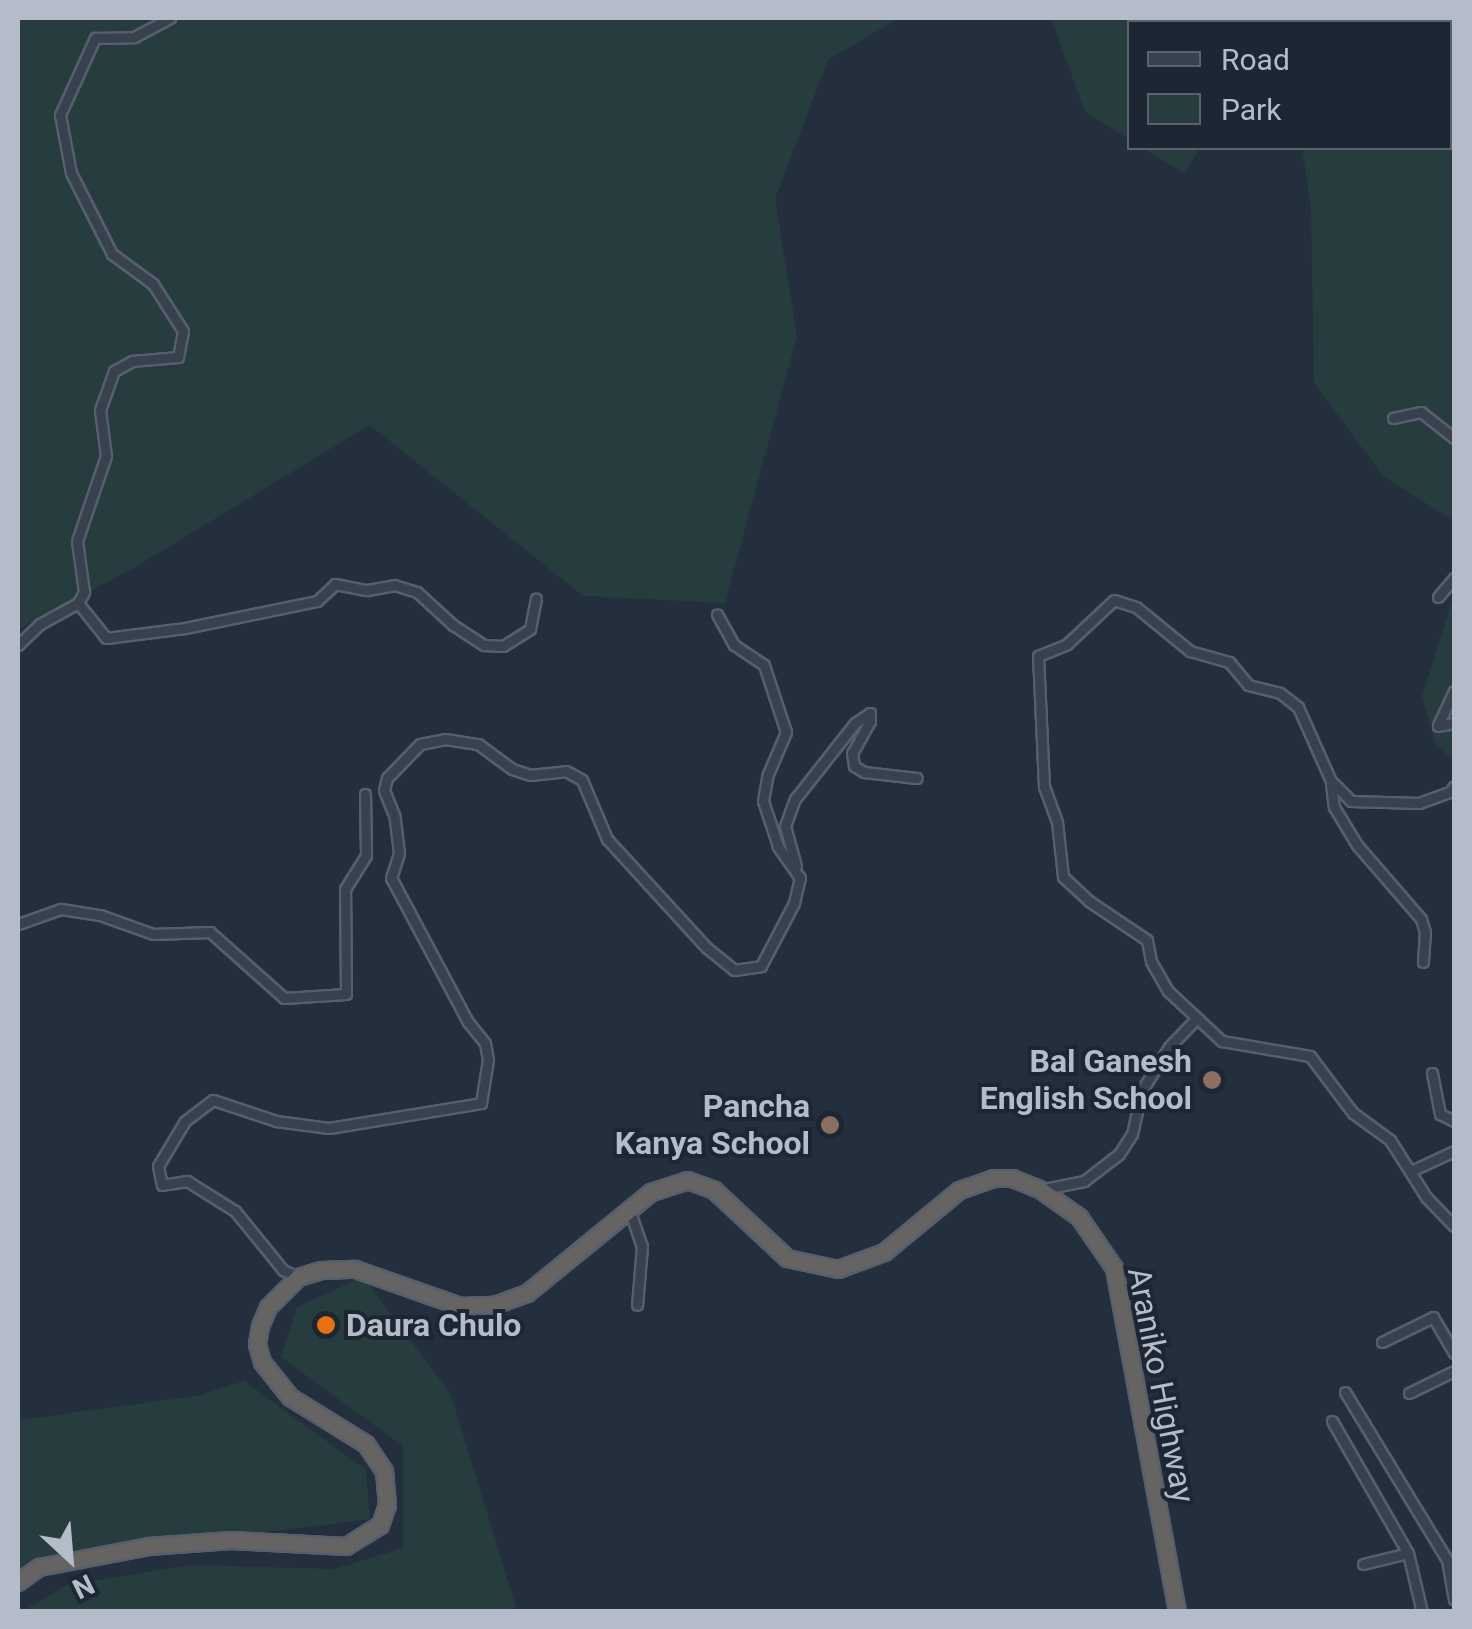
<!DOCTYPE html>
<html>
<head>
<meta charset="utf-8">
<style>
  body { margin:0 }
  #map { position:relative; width:1472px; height:1629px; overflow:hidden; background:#242f3e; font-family:Roboto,sans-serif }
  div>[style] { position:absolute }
  .green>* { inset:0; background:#263c3f }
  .roads { filter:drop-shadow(2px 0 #565f6c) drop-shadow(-2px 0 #565f6c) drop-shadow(0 2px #565f6c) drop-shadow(0 -2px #565f6c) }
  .minor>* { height:9px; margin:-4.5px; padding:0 4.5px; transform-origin:4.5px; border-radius:4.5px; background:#38414e }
  .trunk>* { height:15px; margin:-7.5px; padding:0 7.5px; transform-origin:7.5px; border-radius:7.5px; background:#656462 }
  .dots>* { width:28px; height:28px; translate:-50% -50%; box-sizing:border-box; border:5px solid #1d2633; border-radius:50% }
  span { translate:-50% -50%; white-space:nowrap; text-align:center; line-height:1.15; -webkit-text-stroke:8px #1d2633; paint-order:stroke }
  .poi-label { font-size:32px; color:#b4bcc9; font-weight:700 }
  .right { translate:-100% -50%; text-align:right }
  .left { translate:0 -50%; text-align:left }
  .street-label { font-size:32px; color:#b4bcc9 }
  .frame { position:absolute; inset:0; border:20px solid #b4bcc9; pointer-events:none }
  .legend { position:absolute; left:1127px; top:20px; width:325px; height:130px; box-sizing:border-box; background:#1d2633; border:2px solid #59626f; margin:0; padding:12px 18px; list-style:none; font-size:30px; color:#b4bcc9 }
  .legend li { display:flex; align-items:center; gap:20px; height:50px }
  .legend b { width:50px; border:2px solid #59626f }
  .north { position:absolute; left:20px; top:1509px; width:100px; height:100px; -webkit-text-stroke:8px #1d2633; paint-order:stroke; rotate:154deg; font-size:28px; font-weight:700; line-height:40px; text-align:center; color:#b4bcc9 }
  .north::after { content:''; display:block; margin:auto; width:35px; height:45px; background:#b4bcc9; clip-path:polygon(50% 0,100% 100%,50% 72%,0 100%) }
</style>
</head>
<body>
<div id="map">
  <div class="green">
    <div style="clip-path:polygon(18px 18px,899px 18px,828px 60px,775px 199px,797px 336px,725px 603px,583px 596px,370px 425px,130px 570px,18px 629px)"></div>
    <div style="clip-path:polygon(1051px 18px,1279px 18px,1276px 22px,1130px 22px,1129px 139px,1085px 112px)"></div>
    <div style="clip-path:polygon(1283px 18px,1454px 18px,1454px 521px,1383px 476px,1314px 383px,1311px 208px,1302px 148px,1450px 148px,1450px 22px,1284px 22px)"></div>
    <div style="clip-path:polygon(1143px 148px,1200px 148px,1184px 173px)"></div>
    <div style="clip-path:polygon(1454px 594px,1454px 760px,1436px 745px,1422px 697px)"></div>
    <div style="clip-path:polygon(363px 1277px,451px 1395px,517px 1611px,21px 1612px,67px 1585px,190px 1565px,334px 1569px,403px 1548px,403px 1446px,281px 1357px,297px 1307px)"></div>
    <div style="clip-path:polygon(244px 1381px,366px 1470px,370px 1519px,49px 1559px,18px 1576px,19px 1420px,196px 1396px)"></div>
  </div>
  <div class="roads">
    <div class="minor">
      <div style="left:1393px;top:418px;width:29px;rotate:-12deg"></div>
      <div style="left:1421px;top:412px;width:42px;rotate:38.2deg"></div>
      <div style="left:1438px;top:597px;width:25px;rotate:-50deg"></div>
      <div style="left:78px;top:603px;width:13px;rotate:-61deg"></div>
      <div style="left:84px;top:592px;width:51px;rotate:-97.8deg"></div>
      <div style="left:77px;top:541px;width:90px;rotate:-71.2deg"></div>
      <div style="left:106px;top:456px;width:46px;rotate:-97.4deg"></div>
      <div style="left:100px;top:410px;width:41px;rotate:-70.3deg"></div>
      <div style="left:114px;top:371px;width:21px;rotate:-29deg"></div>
      <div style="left:132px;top:361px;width:46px;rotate:-5deg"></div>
      <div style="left:178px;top:357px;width:26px;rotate:-79deg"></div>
      <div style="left:183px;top:331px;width:56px;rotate:-122.6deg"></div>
      <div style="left:153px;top:284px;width:51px;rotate:-143.8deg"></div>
      <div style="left:112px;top:254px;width:91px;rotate:-116.8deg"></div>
      <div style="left:71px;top:173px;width:59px;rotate:-100.7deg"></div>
      <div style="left:60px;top:115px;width:85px;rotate:-65.6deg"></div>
      <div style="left:95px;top:38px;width:39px;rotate:-1deg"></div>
      <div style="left:134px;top:37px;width:41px;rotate:-27.8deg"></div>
      <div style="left:18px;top:645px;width:30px;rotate:-44deg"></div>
      <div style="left:40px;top:624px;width:43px;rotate:-28.9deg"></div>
      <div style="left:78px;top:603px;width:45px;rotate:51.3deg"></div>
      <div style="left:106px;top:638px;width:80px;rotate:-7.2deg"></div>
      <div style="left:185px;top:628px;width:135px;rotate:-11.6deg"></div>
      <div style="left:317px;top:601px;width:25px;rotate:-43deg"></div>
      <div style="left:335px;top:584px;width:33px;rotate:11deg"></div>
      <div style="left:367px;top:590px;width:27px;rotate:-10deg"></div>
      <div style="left:394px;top:585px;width:24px;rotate:17deg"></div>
      <div style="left:417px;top:592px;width:49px;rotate:42.5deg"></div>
      <div style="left:453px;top:625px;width:37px;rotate:33deg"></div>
      <div style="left:484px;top:645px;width:19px;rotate:3deg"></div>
      <div style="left:503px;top:646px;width:32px;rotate:-32deg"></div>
      <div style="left:530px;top:629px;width:31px;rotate:-79deg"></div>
      <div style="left:1454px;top:691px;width:38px;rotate:115deg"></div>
      <div style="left:1438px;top:726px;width:16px;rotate:-11deg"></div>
      <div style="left:1331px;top:784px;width:23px;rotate:83deg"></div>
      <div style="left:1334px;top:807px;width:44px;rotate:58.8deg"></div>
      <div style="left:1357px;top:845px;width:98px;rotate:49.1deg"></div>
      <div style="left:1421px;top:919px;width:14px;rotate:73deg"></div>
      <div style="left:1425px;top:932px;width:30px;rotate:94deg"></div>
      <div style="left:796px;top:866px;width:41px;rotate:-105.4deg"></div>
      <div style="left:785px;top:826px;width:29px;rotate:-70deg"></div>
      <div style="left:795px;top:799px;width:97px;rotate:-51.7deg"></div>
      <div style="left:855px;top:723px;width:18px;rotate:-34deg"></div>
      <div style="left:870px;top:713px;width:8px;rotate:90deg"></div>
      <div style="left:870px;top:721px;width:37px;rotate:119deg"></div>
      <div style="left:852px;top:753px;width:13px;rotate:81deg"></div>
      <div style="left:854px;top:766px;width:12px;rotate:31deg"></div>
      <div style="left:864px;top:772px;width:53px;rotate:6.5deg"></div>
      <div style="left:18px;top:924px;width:46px;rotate:-19.2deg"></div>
      <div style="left:61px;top:909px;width:39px;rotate:9deg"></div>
      <div style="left:100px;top:915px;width:56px;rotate:19.7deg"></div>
      <div style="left:153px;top:934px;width:57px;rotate:-2deg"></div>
      <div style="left:210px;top:932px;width:99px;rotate:41.7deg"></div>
      <div style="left:284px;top:998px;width:62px;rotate:-3.7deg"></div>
      <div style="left:346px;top:994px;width:105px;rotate:-90.5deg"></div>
      <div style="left:345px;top:889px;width:40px;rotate:-58deg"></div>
      <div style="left:366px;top:855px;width:61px;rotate:-90.9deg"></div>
      <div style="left:1197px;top:1018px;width:40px;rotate:-137deg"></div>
      <div style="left:1168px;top:991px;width:34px;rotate:-120deg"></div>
      <div style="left:1151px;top:961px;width:21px;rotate:-101deg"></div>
      <div style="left:1147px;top:940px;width:70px;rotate:-146.1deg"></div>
      <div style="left:1089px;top:901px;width:35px;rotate:-137deg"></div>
      <div style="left:1063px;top:877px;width:55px;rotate:-96.2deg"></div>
      <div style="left:1057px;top:822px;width:37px;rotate:-110deg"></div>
      <div style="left:1044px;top:787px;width:131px;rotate:-92.6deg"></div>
      <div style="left:1038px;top:656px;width:31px;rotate:-22deg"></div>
      <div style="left:1067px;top:644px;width:64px;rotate:-43.1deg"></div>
      <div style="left:1114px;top:600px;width:23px;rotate:18deg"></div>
      <div style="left:1136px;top:607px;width:70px;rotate:39.2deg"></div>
      <div style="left:1190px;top:651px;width:41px;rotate:15.8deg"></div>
      <div style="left:1229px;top:662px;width:30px;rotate:50deg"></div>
      <div style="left:1248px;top:685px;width:33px;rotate:14deg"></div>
      <div style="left:1280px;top:693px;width:23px;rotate:38deg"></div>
      <div style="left:1298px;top:707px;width:81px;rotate:66deg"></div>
      <div style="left:1331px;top:781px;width:28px;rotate:45deg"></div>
      <div style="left:1351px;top:801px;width:68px;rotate:1.7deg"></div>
      <div style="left:1419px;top:803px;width:33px;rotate:-20deg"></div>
      <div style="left:1450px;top:792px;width:7px;rotate:-56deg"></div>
      <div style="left:1432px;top:1073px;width:42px;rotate:79deg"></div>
      <div style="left:1440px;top:1114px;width:16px;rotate:27deg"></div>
      <div style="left:1411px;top:1171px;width:47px;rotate:-24.9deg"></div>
      <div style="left:1044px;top:1189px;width:41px;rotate:-11.3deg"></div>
      <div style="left:1084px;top:1181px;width:44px;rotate:-37.6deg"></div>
      <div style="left:1119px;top:1154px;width:24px;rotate:-57deg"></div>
      <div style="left:1132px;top:1134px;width:45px;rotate:-77.2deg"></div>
      <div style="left:1142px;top:1090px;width:51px;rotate:-57.9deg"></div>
      <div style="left:1169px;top:1047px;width:40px;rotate:-46deg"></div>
      <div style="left:1197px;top:1018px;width:34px;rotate:43deg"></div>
      <div style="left:1222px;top:1041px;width:89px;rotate:9.7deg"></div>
      <div style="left:1310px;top:1056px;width:71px;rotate:53deg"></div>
      <div style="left:1353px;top:1113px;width:46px;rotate:36.1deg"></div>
      <div style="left:1390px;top:1140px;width:67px;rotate:57.7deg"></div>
      <div style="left:1426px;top:1197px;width:40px;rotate:46deg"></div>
      <div style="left:629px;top:1209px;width:39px;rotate:71deg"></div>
      <div style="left:642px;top:1246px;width:59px;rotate:94.8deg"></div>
      <div style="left:298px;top:1277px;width:17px;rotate:-155deg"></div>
      <div style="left:283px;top:1270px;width:76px;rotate:-129.1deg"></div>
      <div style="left:235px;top:1211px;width:57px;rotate:-148deg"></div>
      <div style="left:187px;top:1181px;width:25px;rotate:171deg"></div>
      <div style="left:162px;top:1185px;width:19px;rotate:-102deg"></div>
      <div style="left:158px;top:1166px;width:52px;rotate:-59deg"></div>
      <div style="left:185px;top:1121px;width:35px;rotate:-37deg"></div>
      <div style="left:213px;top:1100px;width:66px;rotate:18.4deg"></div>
      <div style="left:276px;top:1121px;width:53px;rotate:7.5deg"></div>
      <div style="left:329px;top:1128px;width:154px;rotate:-9.3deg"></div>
      <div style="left:481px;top:1103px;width:44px;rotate:-80.8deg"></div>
      <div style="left:488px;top:1060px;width:17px;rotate:-100deg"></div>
      <div style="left:485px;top:1043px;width:27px;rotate:-129deg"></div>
      <div style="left:468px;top:1022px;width:163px;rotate:-118.1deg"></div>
      <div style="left:391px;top:878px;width:26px;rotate:-72deg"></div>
      <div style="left:399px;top:853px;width:38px;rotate:-97deg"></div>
      <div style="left:394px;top:815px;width:27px;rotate:-112deg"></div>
      <div style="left:384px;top:790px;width:12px;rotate:-76deg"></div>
      <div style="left:387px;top:778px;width:47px;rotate:-45.9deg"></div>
      <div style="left:420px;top:744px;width:25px;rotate:-11deg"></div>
      <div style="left:445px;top:739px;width:33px;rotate:9deg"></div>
      <div style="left:478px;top:744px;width:42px;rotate:36.3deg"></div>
      <div style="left:512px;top:769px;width:19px;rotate:18deg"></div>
      <div style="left:530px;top:775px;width:36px;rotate:-6deg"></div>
      <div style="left:566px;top:771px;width:18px;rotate:29deg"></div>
      <div style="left:582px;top:780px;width:64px;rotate:67deg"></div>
      <div style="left:607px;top:839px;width:148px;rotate:47.5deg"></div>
      <div style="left:707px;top:948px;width:35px;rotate:39deg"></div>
      <div style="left:734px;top:970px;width:27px;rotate:-8deg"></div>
      <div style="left:761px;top:966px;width:71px;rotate:-62.4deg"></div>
      <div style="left:794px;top:903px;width:26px;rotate:-77deg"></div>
      <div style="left:800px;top:878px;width:39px;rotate:-125deg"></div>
      <div style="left:778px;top:846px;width:47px;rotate:-108.4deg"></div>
      <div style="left:763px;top:801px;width:27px;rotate:-80deg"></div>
      <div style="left:768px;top:774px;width:46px;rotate:-66.8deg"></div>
      <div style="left:786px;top:732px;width:71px;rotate:-108.2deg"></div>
      <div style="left:764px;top:665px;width:36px;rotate:-146deg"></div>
      <div style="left:734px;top:645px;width:35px;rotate:-119deg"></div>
      <div style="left:1382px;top:1342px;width:57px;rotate:-26.1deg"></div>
      <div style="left:1433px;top:1317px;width:42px;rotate:59.7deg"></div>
      <div style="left:1345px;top:1392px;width:197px;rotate:58.7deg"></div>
      <div style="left:1447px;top:1560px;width:40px;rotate:80deg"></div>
      <div style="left:1409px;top:1393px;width:50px;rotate:-26.1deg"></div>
      <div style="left:1332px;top:1421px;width:152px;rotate:60.1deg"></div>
      <div style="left:1408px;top:1553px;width:61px;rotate:76.7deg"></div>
      <div style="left:1363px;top:1564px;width:46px;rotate:-13.7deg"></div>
    </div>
    <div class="trunk">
      <div style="left:18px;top:1582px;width:26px;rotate:-36deg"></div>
      <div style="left:39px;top:1567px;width:111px;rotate:-10.9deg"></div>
      <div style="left:148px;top:1546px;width:83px;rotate:-4.1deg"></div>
      <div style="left:231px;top:1540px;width:115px;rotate:3deg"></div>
      <div style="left:346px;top:1546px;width:40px;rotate:-32deg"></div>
      <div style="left:380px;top:1525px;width:21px;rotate:-71deg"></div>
      <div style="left:387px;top:1505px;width:34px;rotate:-95deg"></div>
      <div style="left:384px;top:1471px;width:32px;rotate:-124deg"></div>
      <div style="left:366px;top:1444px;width:89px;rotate:-148.3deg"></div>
      <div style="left:290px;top:1397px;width:45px;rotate:-128.7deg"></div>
      <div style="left:262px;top:1362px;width:19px;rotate:-106deg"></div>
      <div style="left:257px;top:1344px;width:18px;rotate:-81deg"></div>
      <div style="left:260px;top:1326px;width:21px;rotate:-67deg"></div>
      <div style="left:268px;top:1307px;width:42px;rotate:-45deg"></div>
      <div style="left:298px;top:1277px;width:24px;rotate:-17deg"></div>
      <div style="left:321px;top:1270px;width:34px;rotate:-2deg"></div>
      <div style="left:355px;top:1269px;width:111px;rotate:19.4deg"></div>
      <div style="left:460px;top:1306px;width:34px;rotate:-2deg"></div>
      <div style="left:494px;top:1305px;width:35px;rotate:-20deg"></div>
      <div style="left:527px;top:1293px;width:160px;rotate:-39.2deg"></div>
      <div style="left:651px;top:1192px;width:38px;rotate:-18deg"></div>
      <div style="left:687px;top:1180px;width:29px;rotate:20deg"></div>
      <div style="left:714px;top:1190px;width:100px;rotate:43deg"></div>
      <div style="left:787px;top:1258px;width:52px;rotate:12.2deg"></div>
      <div style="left:838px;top:1269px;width:49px;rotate:-20.3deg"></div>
      <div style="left:884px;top:1252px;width:97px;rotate:-39.6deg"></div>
      <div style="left:959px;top:1190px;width:36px;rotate:-19deg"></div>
      <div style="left:993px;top:1178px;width:19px"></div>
      <div style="left:1012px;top:1178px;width:31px;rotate:22deg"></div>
      <div style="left:1041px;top:1190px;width:47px;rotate:35.4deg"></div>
      <div style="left:1079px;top:1217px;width:62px;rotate:55.5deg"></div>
      <div style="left:1114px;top:1268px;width:350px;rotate:79.6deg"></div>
    </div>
  </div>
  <div class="dots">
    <div style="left:1212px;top:1080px;background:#8d6e63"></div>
    <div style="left:830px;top:1125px;background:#8d6e63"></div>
    <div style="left:326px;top:1325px;background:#e8710a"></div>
  </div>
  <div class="poi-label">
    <span class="right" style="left:1192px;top:1080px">Bal Ganesh<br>English School</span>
    <span class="right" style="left:810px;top:1125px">Pancha<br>Kanya School</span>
    <span class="left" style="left:346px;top:1325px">Daura Chulo</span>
  </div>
  <div class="street-label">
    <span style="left:1161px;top:1385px;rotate:79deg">Araniko Highway</span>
  </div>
  <div class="frame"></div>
  <ul class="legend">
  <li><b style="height:12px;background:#38414e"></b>Road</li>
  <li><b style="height:28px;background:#263c3f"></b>Park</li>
  </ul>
  <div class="north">N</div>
</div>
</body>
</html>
